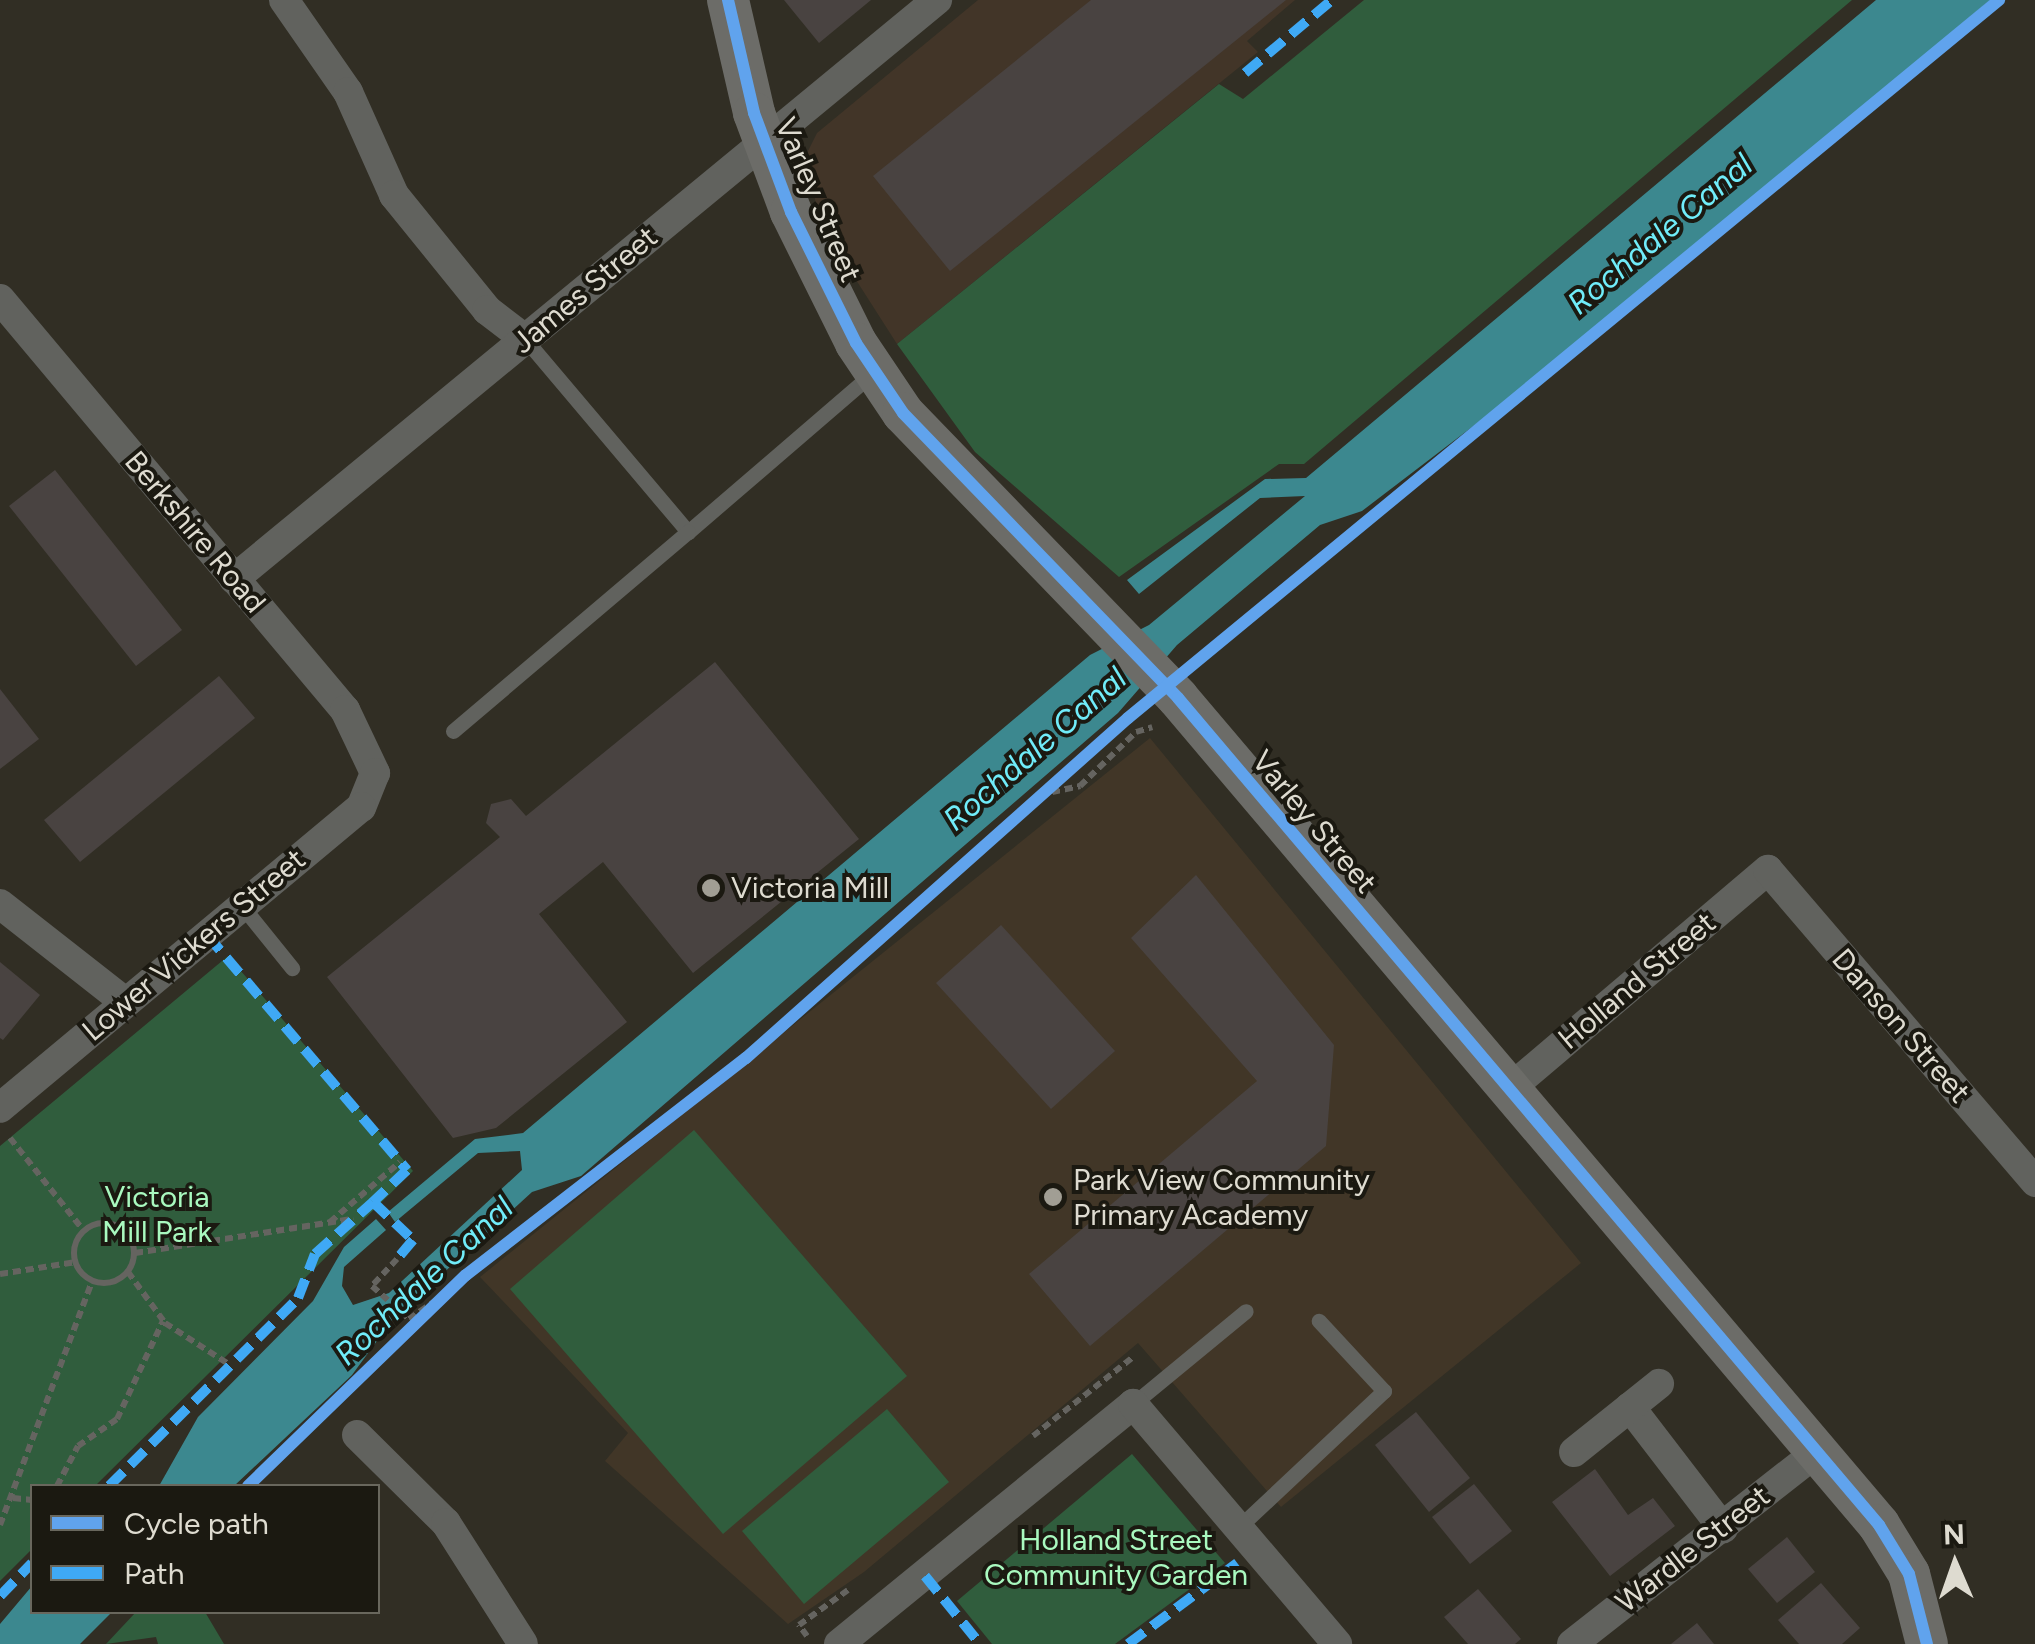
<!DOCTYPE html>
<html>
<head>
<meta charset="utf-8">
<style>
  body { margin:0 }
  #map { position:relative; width:2035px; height:1644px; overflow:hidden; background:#312e24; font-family:Figtree,sans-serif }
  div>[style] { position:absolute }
  .industrial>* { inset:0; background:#423528 }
  .education>* { inset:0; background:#413627 }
  .green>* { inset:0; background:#305d3d }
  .water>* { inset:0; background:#3c888f }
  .building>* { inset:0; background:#494341 }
  .path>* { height:6px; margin-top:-3px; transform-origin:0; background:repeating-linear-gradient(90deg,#656460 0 8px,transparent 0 13px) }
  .path>.ring { margin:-3px; padding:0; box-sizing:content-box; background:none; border:6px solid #656460; border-radius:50% }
  .lane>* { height:15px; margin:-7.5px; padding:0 7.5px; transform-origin:7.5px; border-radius:7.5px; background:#61625e }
  .street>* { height:30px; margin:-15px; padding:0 15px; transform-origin:15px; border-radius:15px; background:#61625e }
  .secondary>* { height:42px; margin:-21px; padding:0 21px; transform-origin:21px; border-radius:21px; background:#6c6c68 }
  .quiet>* { height:10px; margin-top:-5px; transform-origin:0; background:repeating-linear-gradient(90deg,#3fa9f5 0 20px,transparent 0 30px) }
  .cycleway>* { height:12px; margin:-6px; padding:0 6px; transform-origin:6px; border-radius:6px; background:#60a3ed }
  .dots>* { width:28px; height:28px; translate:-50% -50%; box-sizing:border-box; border:5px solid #1b1911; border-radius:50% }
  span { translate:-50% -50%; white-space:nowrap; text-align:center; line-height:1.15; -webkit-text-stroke:8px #1b1911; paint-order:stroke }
  .street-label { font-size:30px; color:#dedbd0 }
  .poi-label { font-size:30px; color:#dedbd0 }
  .left { translate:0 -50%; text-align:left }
  .park-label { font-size:30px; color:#a9f9bf }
  .water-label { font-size:32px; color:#70ecf9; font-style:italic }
  .legend { position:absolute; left:30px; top:1484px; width:350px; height:130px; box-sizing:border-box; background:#1b1911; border:2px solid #69675d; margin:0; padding:12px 18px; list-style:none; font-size:30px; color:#dedbd0 }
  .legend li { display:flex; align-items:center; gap:20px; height:50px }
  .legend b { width:50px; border:2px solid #69675d }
  .north { position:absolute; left:1905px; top:1514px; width:100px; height:100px; -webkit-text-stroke:8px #1b1911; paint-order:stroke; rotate:358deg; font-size:28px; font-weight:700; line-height:40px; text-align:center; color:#dedbd0 }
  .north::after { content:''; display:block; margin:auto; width:35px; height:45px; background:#dedbd0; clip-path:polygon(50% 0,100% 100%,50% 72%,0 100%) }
</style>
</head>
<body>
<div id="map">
  <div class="industrial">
    <div style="clip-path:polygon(978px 0,1295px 0,1247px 41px,1258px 52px,897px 344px,819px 222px,807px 153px,817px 133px)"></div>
  </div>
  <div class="education">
    <div style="clip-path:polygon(1150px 738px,1581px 1263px,1281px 1507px,1138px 1343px,864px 1572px,788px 1624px,605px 1461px,628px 1433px,480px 1277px)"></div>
  </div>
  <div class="green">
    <div style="clip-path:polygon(1364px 0,1852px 0,1304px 464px,1279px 464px,1119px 577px,975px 452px,897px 344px,1219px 84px,1243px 99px)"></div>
    <div style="clip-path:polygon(228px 956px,413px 1171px,95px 1486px,32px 1486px,32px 1549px,0 1581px,0 1146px)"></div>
    <div style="clip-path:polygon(694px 1130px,907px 1376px,723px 1534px,510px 1289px)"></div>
    <div style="clip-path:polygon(887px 1409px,949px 1482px,804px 1604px,742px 1531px)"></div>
    <div style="clip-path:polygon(1132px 1454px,1225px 1563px,1115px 1644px,992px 1644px,957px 1601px)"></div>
    <div style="clip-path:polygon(136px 1612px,205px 1612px,224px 1644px,158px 1644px,156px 1637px,106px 1644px)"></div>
  </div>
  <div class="water">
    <div style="clip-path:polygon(1876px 0,1990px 0,1603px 327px,1362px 511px,1320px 525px,1177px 645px,1118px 713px,581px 1176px,532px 1192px,393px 1319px,352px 1375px,234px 1486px,159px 1486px,198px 1417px,313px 1301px,344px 1247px,376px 1219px,386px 1230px,344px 1267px,342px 1286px,353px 1305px,389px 1293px,522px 1170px,520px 1151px,478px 1153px,395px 1222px,388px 1212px,475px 1139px,523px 1133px,1090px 655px,1149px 625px,1305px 496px,1260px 498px,1139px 594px,1127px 580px,1265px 479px,1306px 478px)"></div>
    <div style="clip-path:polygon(32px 1586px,32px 1612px,112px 1612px,80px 1644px,0 1644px,0 1624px)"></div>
  </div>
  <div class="building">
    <div style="clip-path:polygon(784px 0,871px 0,819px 43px)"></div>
    <div style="clip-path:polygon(1091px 0,1286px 0,950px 271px,873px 176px)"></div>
    <div style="clip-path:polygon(55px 470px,182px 630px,136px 666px,9px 506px)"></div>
    <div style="clip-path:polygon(715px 662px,859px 839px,693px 973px,603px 862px,539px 914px,627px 1022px,496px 1128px,453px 1138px,327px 977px,500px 837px,486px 823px,491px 804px,511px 799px,526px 816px)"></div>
    <div style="clip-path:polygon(219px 676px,255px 718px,80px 862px,44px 820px)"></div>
    <div style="clip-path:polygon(0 689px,39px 739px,0 769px)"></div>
    <div style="clip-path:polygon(1196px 875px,1334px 1045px,1326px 1146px,1090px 1346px,1029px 1274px,1257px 1081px,1131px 938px)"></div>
    <div style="clip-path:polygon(1001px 925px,1115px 1051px,1051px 1109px,936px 983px)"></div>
    <div style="clip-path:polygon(0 962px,40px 995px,3px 1040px,0 1038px)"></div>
    <div style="clip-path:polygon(1416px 1412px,1470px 1478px,1429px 1512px,1375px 1445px)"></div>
    <div style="clip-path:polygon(1595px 1469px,1628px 1515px,1653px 1498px,1675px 1526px,1610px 1576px,1552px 1502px)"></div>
    <div style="clip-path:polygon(1474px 1484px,1512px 1531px,1470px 1564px,1432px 1517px)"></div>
    <div style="clip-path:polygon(1787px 1537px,1815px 1572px,1777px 1603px,1748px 1569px)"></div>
    <div style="clip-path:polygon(1821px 1583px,1860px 1628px,1842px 1644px,1799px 1644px,1778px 1620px)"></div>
    <div style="clip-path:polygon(1478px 1589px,1521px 1639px,1515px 1644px,1468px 1644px,1444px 1617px)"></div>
    <div style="clip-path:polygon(1697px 1623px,1714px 1644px,1671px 1644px)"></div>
  </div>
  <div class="path">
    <div style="left:1052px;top:792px;width:29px;rotate:-12deg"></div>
    <div style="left:1080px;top:786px;width:78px;rotate:-44deg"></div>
    <div style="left:1136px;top:732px;width:17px;rotate:-17deg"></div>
    <div style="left:10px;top:1138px;width:119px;rotate:51.5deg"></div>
    <div style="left:330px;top:1222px;width:92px;rotate:-40.6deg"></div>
    <div class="ring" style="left:74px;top:1223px;width:54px;height:54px"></div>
    <div style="left:135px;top:1253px;width:221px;rotate:-8.9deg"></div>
    <div style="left:397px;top:1259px;width:37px;rotate:133deg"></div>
    <div style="left:372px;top:1286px;width:50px;rotate:41.7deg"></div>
    <div style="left:409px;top:1319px;width:55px;rotate:-34.6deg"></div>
    <div style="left:128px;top:1272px;width:63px;rotate:54deg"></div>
    <div style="left:165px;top:1323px;width:77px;rotate:32.9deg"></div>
    <div style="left:0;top:1274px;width:77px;rotate:-9deg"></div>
    <div style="left:1033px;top:1436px;width:127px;rotate:-38.3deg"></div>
    <div style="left:57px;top:1486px;width:45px;rotate:-62.3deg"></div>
    <div style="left:78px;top:1446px;width:47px;rotate:-34.7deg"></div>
    <div style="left:117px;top:1419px;width:108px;rotate:-64.9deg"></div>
    <div style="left:13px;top:1498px;width:19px;rotate:6deg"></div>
    <div style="left:0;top:1525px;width:261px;rotate:-69.3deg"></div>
    <div style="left:807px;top:1636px;width:14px;rotate:-126deg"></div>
    <div style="left:799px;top:1625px;width:60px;rotate:-35.5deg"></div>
  </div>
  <div class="lane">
    <div style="left:525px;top:339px;width:253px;rotate:49.8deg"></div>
    <div style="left:688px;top:532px;width:244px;rotate:-40.7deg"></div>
    <div style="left:453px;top:731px;width:308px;rotate:-40.3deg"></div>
    <div style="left:242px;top:906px;width:80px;rotate:51.1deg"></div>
    <div style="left:1133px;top:1404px;width:146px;rotate:-39.5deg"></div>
    <div style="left:1239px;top:1527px;width:199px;rotate:-43.2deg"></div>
    <div style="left:1384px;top:1391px;width:96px;rotate:-132.9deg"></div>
  </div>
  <div class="street">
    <div style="left:284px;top:0;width:112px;rotate:55.2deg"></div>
    <div style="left:348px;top:92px;width:113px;rotate:65.9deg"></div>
    <div style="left:394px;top:195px;width:148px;rotate:51deg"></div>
    <div style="left:487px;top:310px;width:48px;rotate:37.3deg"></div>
    <div style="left:0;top:299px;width:537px;rotate:49.99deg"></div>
    <div style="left:345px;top:710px;width:70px;rotate:64.5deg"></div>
    <div style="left:375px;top:773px;width:37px;rotate:112deg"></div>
    <div style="left:361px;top:807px;width:470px;rotate:140.2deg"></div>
    <div style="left:234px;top:579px;width:911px;rotate:-39.48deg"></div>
    <div style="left:0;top:904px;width:159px;rotate:38.1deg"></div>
    <div style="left:1507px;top:1091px;width:342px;rotate:-40.3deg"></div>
    <div style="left:1768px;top:870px;width:411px;rotate:49.4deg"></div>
    <div style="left:1630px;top:1407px;width:153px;rotate:52.5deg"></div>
    <div style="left:357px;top:1435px;width:125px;rotate:44.7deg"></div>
    <div style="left:446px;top:1523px;width:143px;rotate:57.5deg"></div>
    <div style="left:1574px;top:1452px;width:109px;rotate:-38.7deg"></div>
    <div style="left:839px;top:1644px;width:380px;rotate:-39.2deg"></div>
    <div style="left:1133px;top:1404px;width:315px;rotate:49.6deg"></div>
    <div style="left:1572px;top:1644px;width:308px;rotate:-38.1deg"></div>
  </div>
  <div class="secondary">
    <div style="left:728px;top:0;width:116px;rotate:77deg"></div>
    <div style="left:754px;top:113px;width:106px;rotate:69.5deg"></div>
    <div style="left:791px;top:212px;width:146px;rotate:63.6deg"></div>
    <div style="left:856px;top:343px;width:84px;rotate:56.1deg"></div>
    <div style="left:903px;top:413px;width:396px;rotate:46deg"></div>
    <div style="left:1178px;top:698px;width:1084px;rotate:49.71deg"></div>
    <div style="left:1879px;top:1525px;width:57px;rotate:58.5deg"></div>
    <div style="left:1909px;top:1574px;width:72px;rotate:75.6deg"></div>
  </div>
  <div class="quiet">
    <div style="left:1245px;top:73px;width:114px;rotate:-40deg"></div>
    <div style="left:207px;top:935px;width:309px;rotate:49.6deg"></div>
    <div style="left:407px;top:1170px;width:47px;rotate:136.7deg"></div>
    <div style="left:109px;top:1486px;width:267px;rotate:-44.8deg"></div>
    <div style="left:298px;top:1298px;width:47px;rotate:-68.9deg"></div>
    <div style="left:315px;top:1254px;width:78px;rotate:-41.9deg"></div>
    <div style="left:373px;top:1202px;width:55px;rotate:43.5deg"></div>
    <div style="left:413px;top:1240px;width:25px;rotate:130deg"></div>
    <div style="left:925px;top:1576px;width:87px;rotate:51deg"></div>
    <div style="left:0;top:1596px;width:46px;rotate:-45.9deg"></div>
    <div style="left:1128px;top:1644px;width:136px;rotate:-36.6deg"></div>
  </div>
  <div class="cycleway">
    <div style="left:728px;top:0;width:116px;rotate:77deg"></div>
    <div style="left:754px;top:113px;width:106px;rotate:69.5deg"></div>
    <div style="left:791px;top:212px;width:146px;rotate:63.6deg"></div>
    <div style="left:856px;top:343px;width:84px;rotate:56.1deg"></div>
    <div style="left:903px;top:413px;width:396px;rotate:46deg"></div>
    <div style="left:1178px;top:698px;width:1084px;rotate:49.71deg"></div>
    <div style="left:1879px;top:1525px;width:57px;rotate:58.5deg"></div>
    <div style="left:1909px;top:1574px;width:72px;rotate:75.6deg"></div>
    <div style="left:248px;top:1486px;width:303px;rotate:-44.1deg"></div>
    <div style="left:466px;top:1275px;width:354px;rotate:-37.8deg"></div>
    <div style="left:746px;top:1058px;width:511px;rotate:-41.67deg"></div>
    <div style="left:1128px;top:718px;width:1129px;rotate:-39.5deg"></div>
  </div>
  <div class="dots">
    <div style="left:711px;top:888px;background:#a19e94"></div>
    <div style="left:1053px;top:1197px;background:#a19e94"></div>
  </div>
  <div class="street-label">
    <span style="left:818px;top:200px;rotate:67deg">Varley Street</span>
    <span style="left:585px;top:290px;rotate:-40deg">James Street</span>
    <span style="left:195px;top:532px;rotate:50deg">Berkshire Road</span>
    <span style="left:1314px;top:822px;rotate:50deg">Varley Street</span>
    <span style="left:194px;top:945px;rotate:-40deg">Lower Vickers Street</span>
    <span style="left:1637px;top:981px;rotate:-40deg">Holland Street</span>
    <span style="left:1901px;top:1026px;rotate:49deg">Danson Street</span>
    <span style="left:1693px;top:1549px;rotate:-38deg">Wardle Street</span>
  </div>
  <div class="poi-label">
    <span class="left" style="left:731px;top:888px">Victoria Mill</span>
    <span class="left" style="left:1073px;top:1197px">Park View Community<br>Primary Academy</span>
  </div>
  <div class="park-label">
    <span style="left:157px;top:1214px">Victoria<br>Mill Park</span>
    <span style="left:1116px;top:1557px">Holland Street<br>Community Garden</span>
  </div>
  <div class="water-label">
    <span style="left:1660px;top:234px;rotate:-40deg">Rochdale Canal</span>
    <span style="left:1035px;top:749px;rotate:-41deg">Rochdale Canal</span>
    <span style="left:424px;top:1281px;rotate:-43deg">Rochdale Canal</span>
  </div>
  <ul class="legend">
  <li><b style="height:12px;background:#60a3ed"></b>Cycle path</li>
  <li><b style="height:12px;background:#3fa9f5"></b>Path</li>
  </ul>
  <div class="north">N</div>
</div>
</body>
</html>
